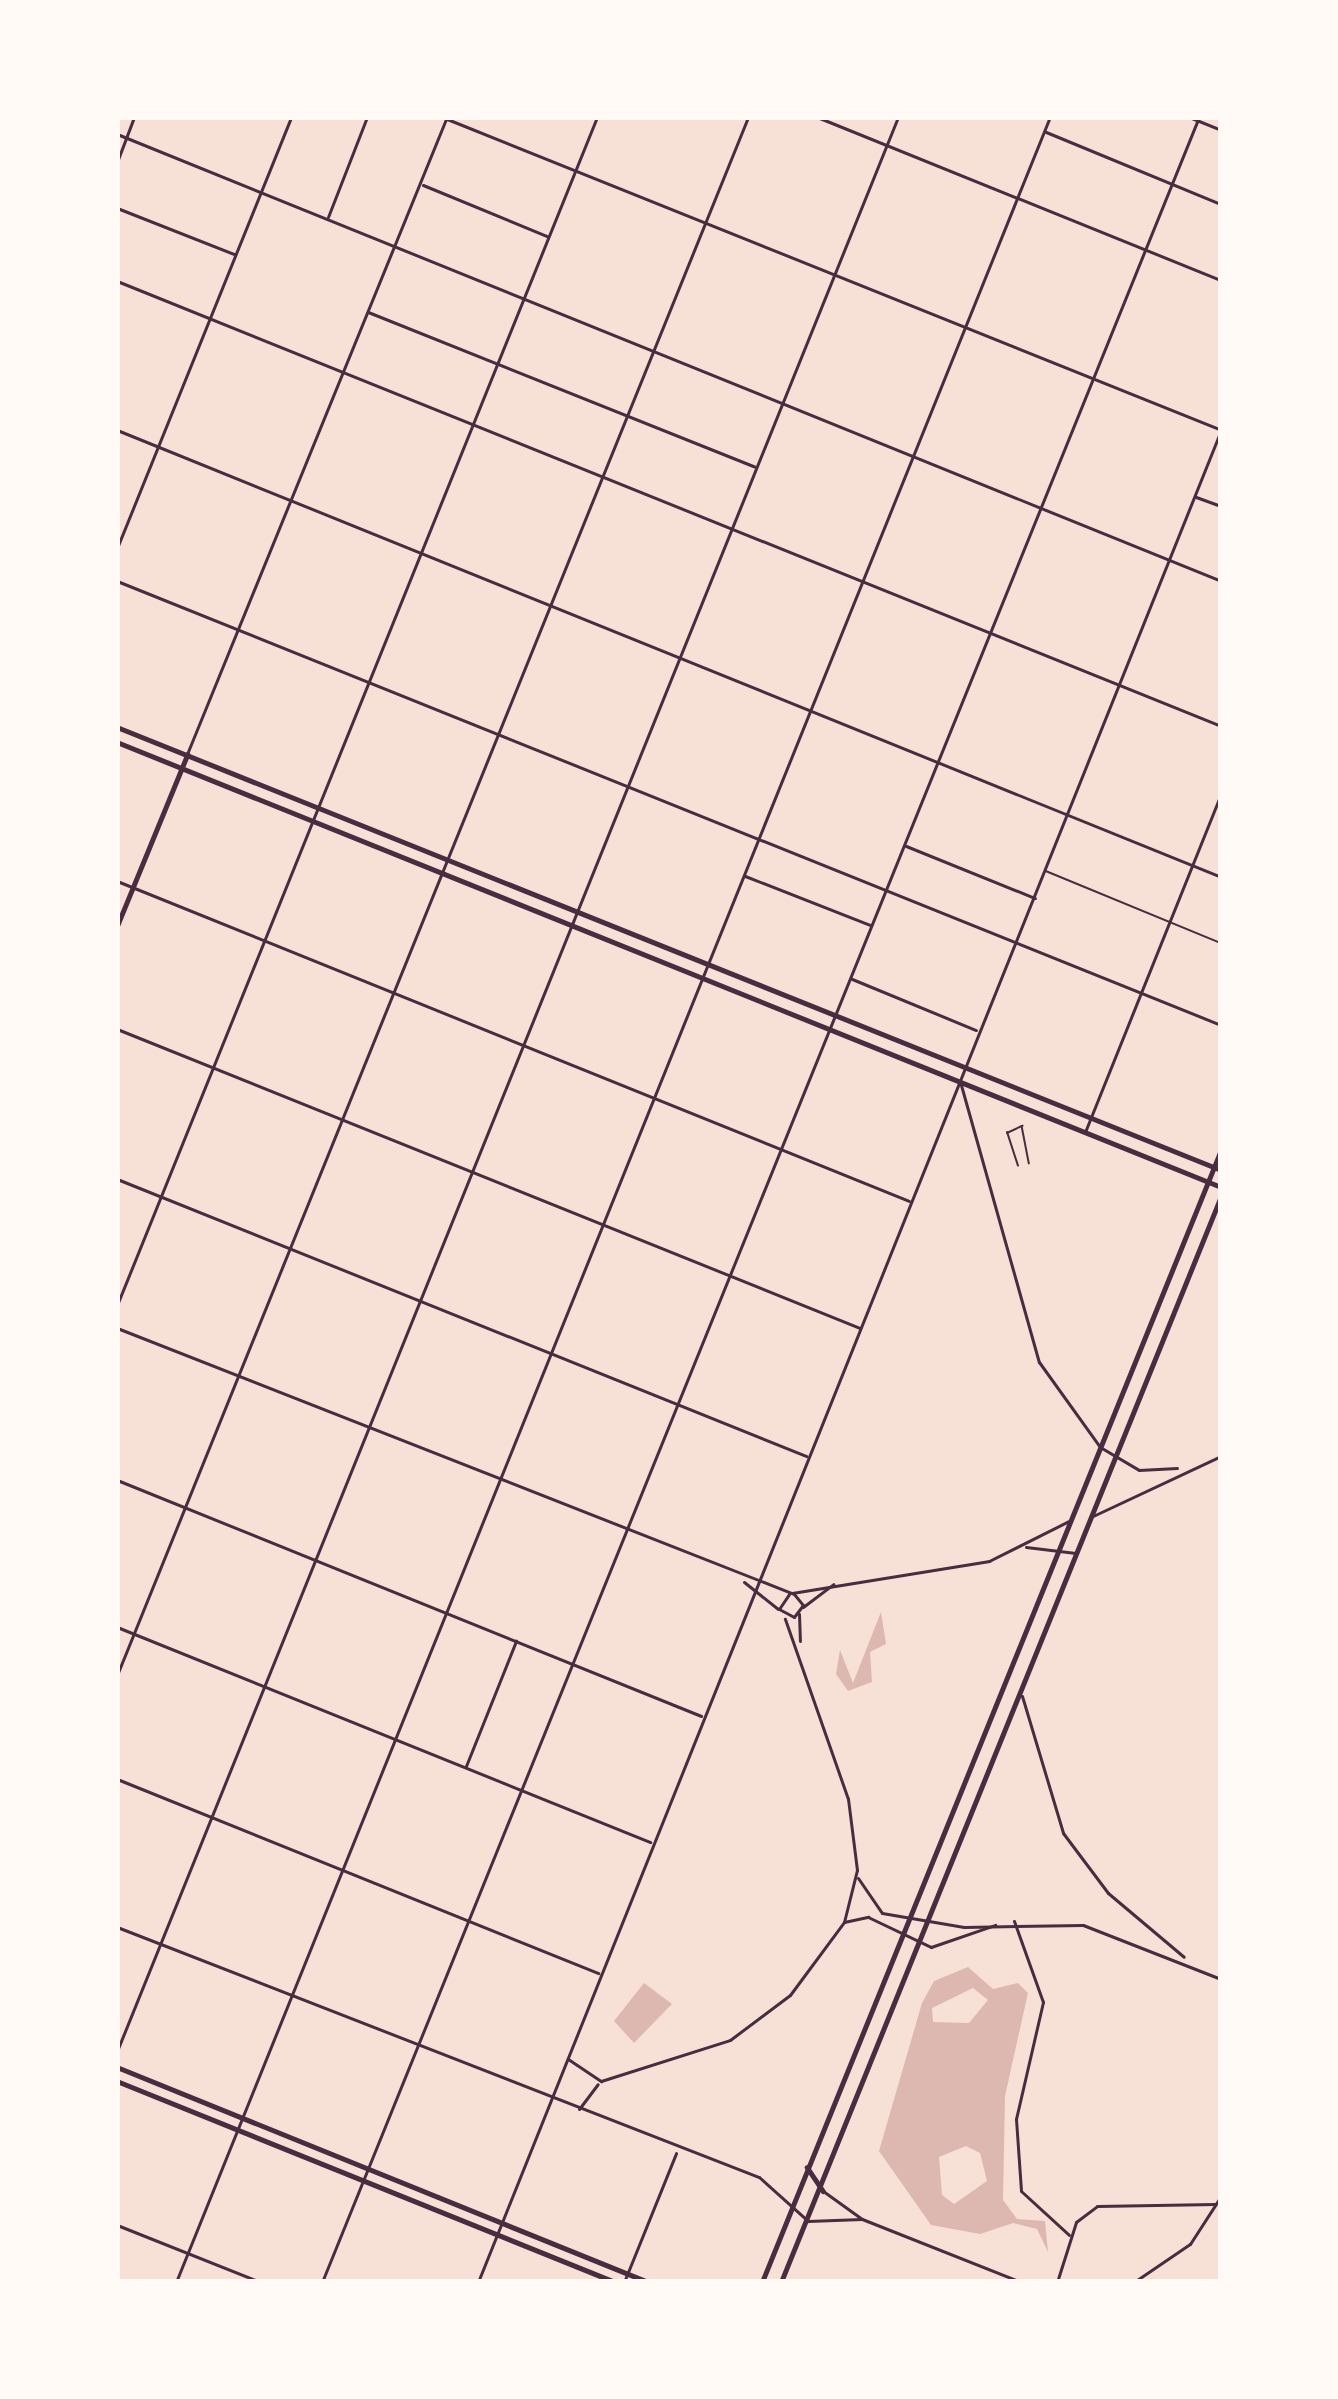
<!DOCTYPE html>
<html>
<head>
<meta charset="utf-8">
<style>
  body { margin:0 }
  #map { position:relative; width:1338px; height:2399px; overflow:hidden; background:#f7e1d7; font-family:"Public Sans",sans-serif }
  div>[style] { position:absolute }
  .water>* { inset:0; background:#dcb8b0 }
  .service>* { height:1.5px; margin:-0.75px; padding:0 0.75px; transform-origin:0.75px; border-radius:0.75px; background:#4a2c40 }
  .pedestrian>* { height:3px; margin:-1.5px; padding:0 1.5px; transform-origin:1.5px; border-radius:1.5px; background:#4a2c40 }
  .minor>* { height:3px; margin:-1.5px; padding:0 1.5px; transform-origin:1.5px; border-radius:1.5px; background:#4a2c40 }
  .secondary>* { height:4.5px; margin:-2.25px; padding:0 2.25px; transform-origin:2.25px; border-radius:2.25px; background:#4a2c40 }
  .primary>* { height:4.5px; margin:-2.25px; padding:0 2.25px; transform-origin:2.25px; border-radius:2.25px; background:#4a2c40 }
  span { translate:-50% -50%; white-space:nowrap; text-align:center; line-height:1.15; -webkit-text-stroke:9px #fffaf5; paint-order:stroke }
  .frame { position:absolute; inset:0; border:120px solid #fffaf5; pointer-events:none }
</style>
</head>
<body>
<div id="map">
  <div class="water">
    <div style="clip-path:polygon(881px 1612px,886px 1644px,870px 1652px,872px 1682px,848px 1691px,836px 1674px,840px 1650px,853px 1683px)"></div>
    <div style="clip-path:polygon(evenodd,968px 1967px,993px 1989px,1018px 1983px,1028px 1993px,1005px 2096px,1003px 2200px,1017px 2219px,1045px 2221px,1048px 2252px,1037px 2229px,1013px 2223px,980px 2234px,931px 2225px,879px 2151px,922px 2003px,934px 1981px,968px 1967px,973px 1988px,988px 2000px,969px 2023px,933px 2022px,932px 2008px,973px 1988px,968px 1967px,966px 2146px,980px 2153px,987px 2181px,954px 2204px,942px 2195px,939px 2157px,966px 2146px)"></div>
    <div style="clip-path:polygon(644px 1983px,672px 2004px,634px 2043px,614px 2021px)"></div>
  </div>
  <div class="service">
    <div style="left:1046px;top:871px;width:189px;rotate:22.4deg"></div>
    <div style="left:1018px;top:1166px;width:35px;rotate:-108deg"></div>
    <div style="left:1007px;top:1133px;width:17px;rotate:-25deg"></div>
    <div style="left:1022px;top:1126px;width:38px;rotate:79deg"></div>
  </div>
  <div class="pedestrian">
    <div style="left:1014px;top:1921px;width:86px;rotate:70.3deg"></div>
    <div style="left:1043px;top:2002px;width:120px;rotate:103deg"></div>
    <div style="left:1016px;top:2119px;width:72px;rotate:86deg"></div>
    <div style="left:1021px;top:2191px;width:65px;rotate:42.5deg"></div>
  </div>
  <div class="minor">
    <div style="left:442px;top:117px;width:837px;rotate:21.88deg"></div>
    <div style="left:817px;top:117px;width:436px;rotate:22deg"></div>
    <div style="left:1189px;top:117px;width:35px;rotate:22deg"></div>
    <div style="left:1046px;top:132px;width:189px;rotate:22.4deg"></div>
    <div style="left:117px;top:134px;width:1191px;rotate:22.04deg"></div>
    <div style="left:117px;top:162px;width:48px;rotate:-69.3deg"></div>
    <div style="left:423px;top:185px;width:134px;rotate:22.4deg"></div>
    <div style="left:117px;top:208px;width:126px;rotate:21.5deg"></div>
    <div style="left:328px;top:217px;width:107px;rotate:-68.7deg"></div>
    <div style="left:117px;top:281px;width:1190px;rotate:21.95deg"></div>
    <div style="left:368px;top:312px;width:416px;rotate:21.8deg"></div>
    <div style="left:117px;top:430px;width:1191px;rotate:22.04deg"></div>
    <div style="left:1196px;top:497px;width:27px;rotate:20deg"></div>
    <div style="left:117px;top:548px;width:465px;rotate:-68deg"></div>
    <div style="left:117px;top:581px;width:1190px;rotate:21.91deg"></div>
    <div style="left:187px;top:754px;width:686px;rotate:-67.81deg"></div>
    <div style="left:906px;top:846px;width:139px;rotate:22deg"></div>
    <div style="left:745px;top:876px;width:134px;rotate:21.4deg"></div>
    <div style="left:117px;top:881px;width:854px;rotate:22deg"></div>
    <div style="left:852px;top:979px;width:134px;rotate:22.4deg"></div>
    <div style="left:117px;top:1029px;width:801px;rotate:21.92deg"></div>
    <div style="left:961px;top:1085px;width:288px;rotate:74.3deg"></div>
    <div style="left:1039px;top:1362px;width:105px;rotate:54.3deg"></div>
    <div style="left:1100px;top:1447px;width:45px;rotate:30.5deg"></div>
    <div style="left:1139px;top:1470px;width:38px;rotate:-3deg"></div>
    <div style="left:1085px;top:1132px;width:364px;rotate:-68.1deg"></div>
    <div style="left:117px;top:1179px;width:743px;rotate:21.9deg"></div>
    <div style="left:117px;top:1305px;width:1281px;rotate:-68deg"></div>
    <div style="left:117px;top:1328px;width:727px;rotate:21.45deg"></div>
    <div style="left:794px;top:1594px;width:14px;rotate:51deg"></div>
    <div style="left:803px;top:1605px;width:15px;rotate:127deg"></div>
    <div style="left:794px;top:1617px;width:17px;rotate:-152deg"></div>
    <div style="left:779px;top:1609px;width:18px;rotate:-56deg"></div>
    <div style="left:117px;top:1480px;width:630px;rotate:22deg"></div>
    <div style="left:1093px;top:1516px;width:141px;rotate:-25.1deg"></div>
    <div style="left:1026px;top:1547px;width:50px;rotate:6.8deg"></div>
    <div style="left:744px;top:1582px;width:43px;rotate:38.5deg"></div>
    <div style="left:792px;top:1593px;width:200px;rotate:-9.2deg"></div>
    <div style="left:989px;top:1561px;width:89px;rotate:-26.6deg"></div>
    <div style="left:803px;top:1607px;width:38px;rotate:-37deg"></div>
    <div style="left:799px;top:1614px;width:27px;rotate:88deg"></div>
    <div style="left:117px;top:1627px;width:575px;rotate:21.97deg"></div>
    <div style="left:117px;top:1675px;width:1681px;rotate:-67.95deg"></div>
    <div style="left:1022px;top:1696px;width:143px;rotate:73.3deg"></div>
    <div style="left:1063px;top:1833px;width:75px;rotate:53.1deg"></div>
    <div style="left:1108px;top:1893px;width:99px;rotate:40.1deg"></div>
    <div style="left:466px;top:1766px;width:135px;rotate:-68.2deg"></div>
    <div style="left:117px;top:1779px;width:519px;rotate:21.97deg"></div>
    <div style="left:858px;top:1878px;width:42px;rotate:55.6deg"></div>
    <div style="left:882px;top:1913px;width:83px;rotate:9.7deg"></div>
    <div style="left:964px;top:1927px;width:119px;rotate:-1deg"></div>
    <div style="left:1083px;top:1925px;width:148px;rotate:21.4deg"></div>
    <div style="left:844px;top:1922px;width:25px;rotate:-12deg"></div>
    <div style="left:868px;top:1917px;width:70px;rotate:25.5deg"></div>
    <div style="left:931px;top:1947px;width:68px;rotate:-19deg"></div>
    <div style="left:117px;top:1927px;width:689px;rotate:21.28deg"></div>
    <div style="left:759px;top:2177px;width:66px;rotate:41.9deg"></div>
    <div style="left:808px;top:2221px;width:54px;rotate:-2.1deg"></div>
    <div style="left:117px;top:2051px;width:2086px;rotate:-68.01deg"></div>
    <div style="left:568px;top:2059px;width:40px;rotate:34deg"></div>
    <div style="left:601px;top:2081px;width:135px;rotate:-17.6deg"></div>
    <div style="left:730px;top:2040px;width:75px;rotate:-36.9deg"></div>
    <div style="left:790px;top:1995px;width:91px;rotate:-53.5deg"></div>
    <div style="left:844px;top:1922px;width:54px;rotate:-76deg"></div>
    <div style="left:857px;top:1870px;width:72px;rotate:-97.2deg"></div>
    <div style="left:848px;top:1799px;width:191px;rotate:-109.3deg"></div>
    <div style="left:579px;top:2109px;width:31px;rotate:-53deg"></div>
    <div style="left:823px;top:2191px;width:48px;rotate:35.7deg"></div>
    <div style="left:862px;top:2219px;width:171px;rotate:21.6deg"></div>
    <div style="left:117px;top:2225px;width:154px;rotate:21.7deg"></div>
    <div style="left:176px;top:2282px;width:2335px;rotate:-68.02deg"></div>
    <div style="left:322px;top:2282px;width:2336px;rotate:-67.95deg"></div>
    <div style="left:478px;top:2282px;width:1995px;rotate:-68.14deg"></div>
    <div style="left:624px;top:2282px;width:139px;rotate:-68deg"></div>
    <div style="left:1057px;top:2282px;width:63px;rotate:-72.4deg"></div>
    <div style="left:1076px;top:2222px;width:26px;rotate:-37deg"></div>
    <div style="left:1097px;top:2206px;width:118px;rotate:-1deg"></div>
    <div style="left:1134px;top:2282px;width:68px;rotate:-34.2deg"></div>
    <div style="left:1190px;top:2244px;width:57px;rotate:-57.1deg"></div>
  </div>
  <div class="secondary">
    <div style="left:117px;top:926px;width:185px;rotate:-67.7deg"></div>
  </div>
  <div class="primary">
    <div style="left:117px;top:727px;width:1190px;rotate:21.86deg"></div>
    <div style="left:117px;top:742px;width:1190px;rotate:21.95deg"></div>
    <div style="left:117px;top:2067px;width:573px;rotate:22.04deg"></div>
    <div style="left:117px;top:2081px;width:537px;rotate:21.98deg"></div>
    <div style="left:807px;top:2167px;width:29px;rotate:56deg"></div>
    <div style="left:762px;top:2282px;width:1222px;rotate:-67.93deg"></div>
    <div style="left:781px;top:2282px;width:1172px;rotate:-67.94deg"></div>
  </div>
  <div class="frame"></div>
</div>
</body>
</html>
